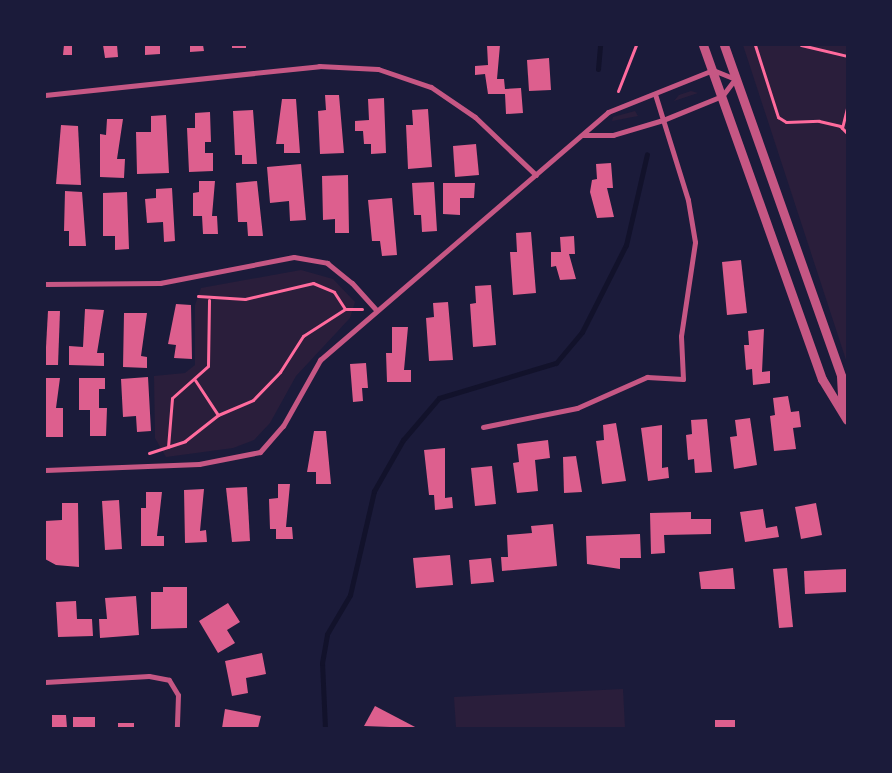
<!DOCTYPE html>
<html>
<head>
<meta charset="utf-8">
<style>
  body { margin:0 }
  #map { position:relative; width:892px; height:773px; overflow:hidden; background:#1b1b3a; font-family:Montserrat,sans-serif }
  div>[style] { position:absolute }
  .green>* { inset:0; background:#2a1e3b }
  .stream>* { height:5px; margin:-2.5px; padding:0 2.5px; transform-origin:2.5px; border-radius:2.5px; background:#12122b }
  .building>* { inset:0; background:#dd5f8e }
  .path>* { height:3px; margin:-1.5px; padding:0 1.5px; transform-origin:1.5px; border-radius:1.5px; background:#ff6b9d }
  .minor>* { height:5px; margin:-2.5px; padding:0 2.5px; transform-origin:2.5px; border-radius:2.5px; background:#c65784 }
  .tertiary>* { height:9px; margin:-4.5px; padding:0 4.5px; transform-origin:4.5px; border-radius:4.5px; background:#c65784 }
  span { translate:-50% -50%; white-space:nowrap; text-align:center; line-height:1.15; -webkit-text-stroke:4px #1b1b3a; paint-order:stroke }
  .frame { position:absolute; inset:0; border:46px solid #1b1b3a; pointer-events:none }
</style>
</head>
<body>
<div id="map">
  <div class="green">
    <div style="clip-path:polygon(743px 45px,847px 45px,847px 363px)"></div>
    <div style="clip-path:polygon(691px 91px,698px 93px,674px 101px,679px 95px)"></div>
    <div style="clip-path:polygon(635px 111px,638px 116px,612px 121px,613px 117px)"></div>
    <div style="clip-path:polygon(301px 270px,333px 279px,355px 302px,350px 318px,296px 376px,270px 423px,254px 440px,233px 448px,166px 457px,155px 438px,154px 376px,185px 373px,195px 365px,195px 305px,201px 288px)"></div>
    <div style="clip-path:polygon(623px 689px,625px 728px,456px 728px,454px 697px)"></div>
  </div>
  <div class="stream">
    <div style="left:598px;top:69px;width:24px;rotate:-85deg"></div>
    <div style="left:325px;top:728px;width:65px;rotate:-92.6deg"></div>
    <div style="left:322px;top:663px;width:29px;rotate:-80deg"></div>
    <div style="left:327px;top:634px;width:45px;rotate:-59.5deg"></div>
    <div style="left:350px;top:595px;width:107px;rotate:-77deg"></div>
    <div style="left:374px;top:491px;width:59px;rotate:-60.4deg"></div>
    <div style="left:403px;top:440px;width:55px;rotate:-49.4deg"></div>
    <div style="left:439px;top:398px;width:122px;rotate:-16.7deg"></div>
    <div style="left:556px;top:363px;width:40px;rotate:-50deg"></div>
    <div style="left:582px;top:332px;width:97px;rotate:-63.2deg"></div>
    <div style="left:626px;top:245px;width:93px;rotate:-77deg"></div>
  </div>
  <div class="building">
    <div style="clip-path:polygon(64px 45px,72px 45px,72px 55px,63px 55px)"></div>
    <div style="clip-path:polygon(103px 45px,117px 45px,118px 57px,105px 58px)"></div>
    <div style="clip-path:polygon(145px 45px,160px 45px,160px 54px,145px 55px)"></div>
    <div style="clip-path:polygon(190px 45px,203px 45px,204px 51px,190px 52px)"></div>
    <div style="clip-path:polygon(232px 45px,246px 45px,246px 48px,232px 48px)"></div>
    <div style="clip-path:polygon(487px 45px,500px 45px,497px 79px,504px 79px,505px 89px,521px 88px,523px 113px,506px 114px,505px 94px,488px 94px,485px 74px,475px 75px,475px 66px,488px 65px)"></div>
    <div style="clip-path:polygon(549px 58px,551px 90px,529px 91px,527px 60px)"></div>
    <div style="clip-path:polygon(325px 95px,339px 95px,344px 153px,320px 154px,318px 111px,326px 110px)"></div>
    <div style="clip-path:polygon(384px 98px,386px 153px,371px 154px,371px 144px,364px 144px,363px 131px,355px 131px,355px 121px,369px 120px,368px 99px)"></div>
    <div style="clip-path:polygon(282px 99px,296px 99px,300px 153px,284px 153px,284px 144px,276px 144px)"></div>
    <div style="clip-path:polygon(428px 109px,432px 167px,408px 169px,406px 125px,413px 125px,412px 110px)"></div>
    <div style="clip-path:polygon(253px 110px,257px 164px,242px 164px,242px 155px,235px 155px,233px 111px)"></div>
    <div style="clip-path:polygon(210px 112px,211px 142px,205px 142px,205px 153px,213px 153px,213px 171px,189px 172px,187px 128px,195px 128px,195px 113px)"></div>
    <div style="clip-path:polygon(166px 115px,169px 173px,137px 174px,136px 132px,151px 132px,151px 116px)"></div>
    <div style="clip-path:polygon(107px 119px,123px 119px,117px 159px,125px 159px,124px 178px,100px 177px,100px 134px,106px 135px)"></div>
    <div style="clip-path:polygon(61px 125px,78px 126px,81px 185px,56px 184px)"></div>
    <div style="clip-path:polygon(476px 144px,479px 175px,455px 177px,453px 146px)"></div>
    <div style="clip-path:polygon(611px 163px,613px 188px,607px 188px,614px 217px,597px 218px,590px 192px,592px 180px,597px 179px,596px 164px)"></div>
    <div style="clip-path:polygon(301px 164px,306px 220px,290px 221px,289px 201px,270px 203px,267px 167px)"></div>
    <div style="clip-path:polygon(348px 175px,349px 233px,335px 233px,335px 219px,323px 220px,322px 176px)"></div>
    <div style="clip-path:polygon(199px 181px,215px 181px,212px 216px,217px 216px,218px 234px,203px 234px,202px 216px,193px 216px,193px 193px,199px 192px)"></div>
    <div style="clip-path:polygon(257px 181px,263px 236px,248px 236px,247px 222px,238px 222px,236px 183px)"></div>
    <div style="clip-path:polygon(434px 182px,437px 231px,422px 232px,421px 215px,414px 215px,412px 183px)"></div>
    <div style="clip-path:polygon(443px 183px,475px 183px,474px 198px,460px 198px,460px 215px,443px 214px)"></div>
    <div style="clip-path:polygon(172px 188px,175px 241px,164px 242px,163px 222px,147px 223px,145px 199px,156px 198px,156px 189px)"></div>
    <div style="clip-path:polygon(65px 191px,82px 192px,86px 246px,69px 246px,69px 231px,64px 231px)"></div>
    <div style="clip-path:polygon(127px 192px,129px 249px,115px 250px,115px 236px,103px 236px,103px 193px)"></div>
    <div style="clip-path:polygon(392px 198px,397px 255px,382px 256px,380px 241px,372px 241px,368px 200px)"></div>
    <div style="clip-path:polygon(531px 232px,536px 293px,513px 295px,510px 252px,517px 252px,516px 233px)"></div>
    <div style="clip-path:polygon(574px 236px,575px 254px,569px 254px,576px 279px,560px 280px,556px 266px,551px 267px,551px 252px,561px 252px,560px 237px)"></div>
    <div style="clip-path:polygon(741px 260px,747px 313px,727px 315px,722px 262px)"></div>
    <div style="clip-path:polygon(491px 285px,496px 345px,473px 347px,470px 304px,476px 303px,475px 286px)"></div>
    <div style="clip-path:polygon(448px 302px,453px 360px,429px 361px,426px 318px,434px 317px,433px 303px)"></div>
    <div style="clip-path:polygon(176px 304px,191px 305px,192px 359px,174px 358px,176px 345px,168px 344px)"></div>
    <div style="clip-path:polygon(85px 309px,104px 310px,97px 353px,104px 353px,104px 366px,69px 365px,69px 346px,83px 347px)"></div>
    <div style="clip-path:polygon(48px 311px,60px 311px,58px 365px,45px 365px)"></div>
    <div style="clip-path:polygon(124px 313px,147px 313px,141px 356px,147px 357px,147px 368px,123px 367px)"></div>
    <div style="clip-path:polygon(392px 327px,408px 327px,404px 370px,411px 370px,411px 382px,387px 382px,386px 353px,392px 353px)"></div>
    <div style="clip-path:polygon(764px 329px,762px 372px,770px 371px,770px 383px,753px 385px,752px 369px,746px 370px,744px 345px,749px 345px,748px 331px)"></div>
    <div style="clip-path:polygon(366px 363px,368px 388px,362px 388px,363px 401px,353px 402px,350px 364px)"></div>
    <div style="clip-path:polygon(148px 377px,151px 431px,137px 432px,136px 416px,123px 417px,121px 379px)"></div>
    <div style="clip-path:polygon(45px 378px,60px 378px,56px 408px,63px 408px,63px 437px,45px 437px)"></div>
    <div style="clip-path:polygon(79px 378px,105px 378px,105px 389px,99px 389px,99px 408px,107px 408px,106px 436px,90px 436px,90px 410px,79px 410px)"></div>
    <div style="clip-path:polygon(788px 396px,791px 412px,799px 411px,801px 427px,793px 428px,796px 449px,774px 451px,770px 416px,775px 415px,773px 398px)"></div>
    <div style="clip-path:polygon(750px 418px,757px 465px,734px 469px,730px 437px,737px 436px,735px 420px)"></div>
    <div style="clip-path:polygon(707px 419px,712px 472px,695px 473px,694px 459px,688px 460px,686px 435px,692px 434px,691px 420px)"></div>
    <div style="clip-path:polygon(616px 423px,626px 481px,602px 484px,596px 441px,604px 440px,603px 425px)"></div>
    <div style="clip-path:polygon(662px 425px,662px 468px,668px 467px,669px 478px,648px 481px,641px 428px)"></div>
    <div style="clip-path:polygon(314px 431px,326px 431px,331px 484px,316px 484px,316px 472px,307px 472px)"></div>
    <div style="clip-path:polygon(548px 440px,550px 458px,535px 460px,538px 491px,517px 493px,513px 463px,519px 462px,517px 444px)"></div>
    <div style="clip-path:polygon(445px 448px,445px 498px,452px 497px,453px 508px,435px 510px,434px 495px,429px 495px,424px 450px)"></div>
    <div style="clip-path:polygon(576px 456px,582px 492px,564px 493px,563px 457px)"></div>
    <div style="clip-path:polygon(492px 466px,496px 504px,475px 506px,471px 468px)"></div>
    <div style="clip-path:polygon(278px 484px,290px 484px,286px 527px,292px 527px,293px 539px,276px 539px,276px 529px,270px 529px,269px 499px,278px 498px)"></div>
    <div style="clip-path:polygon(247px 487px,250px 541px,232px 542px,226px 488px)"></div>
    <div style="clip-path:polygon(204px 489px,200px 531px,206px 530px,207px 542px,185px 543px,184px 490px)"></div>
    <div style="clip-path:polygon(146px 492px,162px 492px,157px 536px,164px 536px,164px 546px,141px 546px,141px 508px,146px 508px)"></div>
    <div style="clip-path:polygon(119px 500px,122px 549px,105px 550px,102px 501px)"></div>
    <div style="clip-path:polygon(62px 503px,78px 503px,79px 567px,56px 565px,45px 559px,45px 521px,62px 520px)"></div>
    <div style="clip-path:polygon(816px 503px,822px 535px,801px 539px,795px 507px)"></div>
    <div style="clip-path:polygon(763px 509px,766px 528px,777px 526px,779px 537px,745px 542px,740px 512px)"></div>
    <div style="clip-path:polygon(691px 512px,691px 519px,711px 519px,711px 534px,664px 535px,665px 553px,651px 554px,650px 513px)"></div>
    <div style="clip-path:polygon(553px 524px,557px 566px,502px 571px,501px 557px,508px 557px,507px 535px,532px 533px,531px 526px)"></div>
    <div style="clip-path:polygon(640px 534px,641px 558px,620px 558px,620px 569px,587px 564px,586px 536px)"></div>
    <div style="clip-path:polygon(450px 555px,453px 585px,416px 588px,413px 558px)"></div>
    <div style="clip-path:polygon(491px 558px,494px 582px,471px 584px,469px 560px)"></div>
    <div style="clip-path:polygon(733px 568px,735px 589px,701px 589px,699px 572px)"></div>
    <div style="clip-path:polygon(787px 568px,793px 627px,779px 628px,773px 569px)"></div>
    <div style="clip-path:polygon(847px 569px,847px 592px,805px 594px,804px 571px)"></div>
    <div style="clip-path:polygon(163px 587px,187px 587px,187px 628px,151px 629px,151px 592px,163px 592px)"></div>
    <div style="clip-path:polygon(136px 596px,139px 635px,100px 638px,99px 619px,107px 619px,105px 598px)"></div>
    <div style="clip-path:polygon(76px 601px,77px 619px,92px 619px,93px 636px,58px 637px,56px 602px)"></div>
    <div style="clip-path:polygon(228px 603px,240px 622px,227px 630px,235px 643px,218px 653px,199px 621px)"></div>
    <div style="clip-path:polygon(262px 653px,266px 674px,246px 678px,248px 693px,232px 696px,225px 661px)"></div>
    <div style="clip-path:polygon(375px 706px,417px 728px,364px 726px)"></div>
    <div style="clip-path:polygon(225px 709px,261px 716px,258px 728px,222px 728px)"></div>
    <div style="clip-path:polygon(52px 715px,66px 715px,67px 728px,52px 728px)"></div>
    <div style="clip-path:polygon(73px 717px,95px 717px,95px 728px,73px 728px)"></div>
    <div style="clip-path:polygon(715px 720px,735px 720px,735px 728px,715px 728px)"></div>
    <div style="clip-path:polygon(118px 723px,134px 723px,134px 728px,118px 728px)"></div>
  </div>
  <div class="path">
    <div style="left:755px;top:45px;width:76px;rotate:72.3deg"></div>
    <div style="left:778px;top:117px;width:9px;rotate:32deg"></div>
    <div style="left:786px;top:122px;width:33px;rotate:-2deg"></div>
    <div style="left:819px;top:121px;width:22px;rotate:13deg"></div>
    <div style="left:840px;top:126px;width:10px;rotate:45deg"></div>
    <div style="left:801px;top:45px;width:47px;rotate:13.4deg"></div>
    <div style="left:618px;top:91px;width:49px;rotate:-68.6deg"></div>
    <div style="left:842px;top:128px;width:21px;rotate:-76deg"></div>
    <div style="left:847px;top:249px;width:15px;rotate:90deg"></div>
    <div style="left:198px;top:296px;width:47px;rotate:3.7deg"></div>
    <div style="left:245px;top:299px;width:70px;rotate:-13.2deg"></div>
    <div style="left:313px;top:283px;width:23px;rotate:23deg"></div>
    <div style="left:334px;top:292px;width:20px;rotate:57deg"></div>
    <div style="left:195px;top:380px;width:42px;rotate:56.7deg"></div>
    <div style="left:168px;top:447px;width:49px;rotate:-85.3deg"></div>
    <div style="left:172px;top:398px;width:48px;rotate:-41.6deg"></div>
    <div style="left:208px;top:366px;width:66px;rotate:-89.1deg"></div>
    <div style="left:149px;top:453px;width:38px;rotate:-18deg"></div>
    <div style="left:185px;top:441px;width:42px;rotate:-38.2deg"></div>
    <div style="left:218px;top:415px;width:38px;rotate:-23deg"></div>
    <div style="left:253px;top:400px;width:39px;rotate:-46deg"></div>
    <div style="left:280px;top:372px;width:43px;rotate:-57.4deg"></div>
    <div style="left:303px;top:336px;width:50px;rotate:-32.7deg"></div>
    <div style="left:345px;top:309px;width:17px"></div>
  </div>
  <div class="minor">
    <div style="left:45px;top:95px;width:276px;rotate:-6deg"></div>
    <div style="left:319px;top:66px;width:59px;rotate:2.9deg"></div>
    <div style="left:378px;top:69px;width:56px;rotate:18.8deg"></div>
    <div style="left:431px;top:87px;width:53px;rotate:34.3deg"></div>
    <div style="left:475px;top:117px;width:84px;rotate:43.6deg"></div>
    <div style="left:45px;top:284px;width:115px;rotate:-0.5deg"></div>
    <div style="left:160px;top:283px;width:136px;rotate:-11deg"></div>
    <div style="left:294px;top:257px;width:34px;rotate:10deg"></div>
    <div style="left:327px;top:263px;width:32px;rotate:39deg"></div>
    <div style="left:352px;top:283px;width:36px;rotate:48deg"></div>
    <div style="left:483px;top:427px;width:96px;rotate:-11.4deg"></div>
    <div style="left:577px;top:408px;width:77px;rotate:-23.9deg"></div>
    <div style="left:647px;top:377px;width:36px;rotate:3deg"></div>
    <div style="left:683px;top:379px;width:43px;rotate:-92.7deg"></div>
    <div style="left:681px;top:336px;width:95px;rotate:-81.5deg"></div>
    <div style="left:695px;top:242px;width:43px;rotate:-99.5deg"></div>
    <div style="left:688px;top:200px;width:111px;rotate:-107.3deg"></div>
    <div style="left:45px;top:470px;width:154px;rotate:-2.2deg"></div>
    <div style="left:199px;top:464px;width:62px;rotate:-11.1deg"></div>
    <div style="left:260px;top:452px;width:35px;rotate:-49deg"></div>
    <div style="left:283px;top:426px;width:76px;rotate:-60.7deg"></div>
    <div style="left:320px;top:360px;width:380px;rotate:-40.7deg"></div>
    <div style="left:608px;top:112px;width:113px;rotate:-21.8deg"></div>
    <div style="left:713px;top:70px;width:24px;rotate:22deg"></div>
    <div style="left:735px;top:79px;width:21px;rotate:127deg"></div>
    <div style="left:722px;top:96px;width:64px;rotate:157.9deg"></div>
    <div style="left:663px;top:120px;width:52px;rotate:163.3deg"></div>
    <div style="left:613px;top:135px;width:30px;rotate:180deg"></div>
    <div style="left:45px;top:682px;width:104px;rotate:-3.3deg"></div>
    <div style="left:149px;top:676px;width:20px;rotate:11deg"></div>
    <div style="left:169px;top:680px;width:17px;rotate:59deg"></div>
    <div style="left:178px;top:695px;width:33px;rotate:92deg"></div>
  </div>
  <div class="tertiary">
    <div style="left:703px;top:45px;width:355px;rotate:70.4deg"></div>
    <div style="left:822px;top:379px;width:48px;rotate:58.6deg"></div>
    <div style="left:724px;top:45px;width:351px;rotate:70.5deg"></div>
    <div style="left:841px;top:376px;width:33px;rotate:87deg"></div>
  </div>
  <div class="frame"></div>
</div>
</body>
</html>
